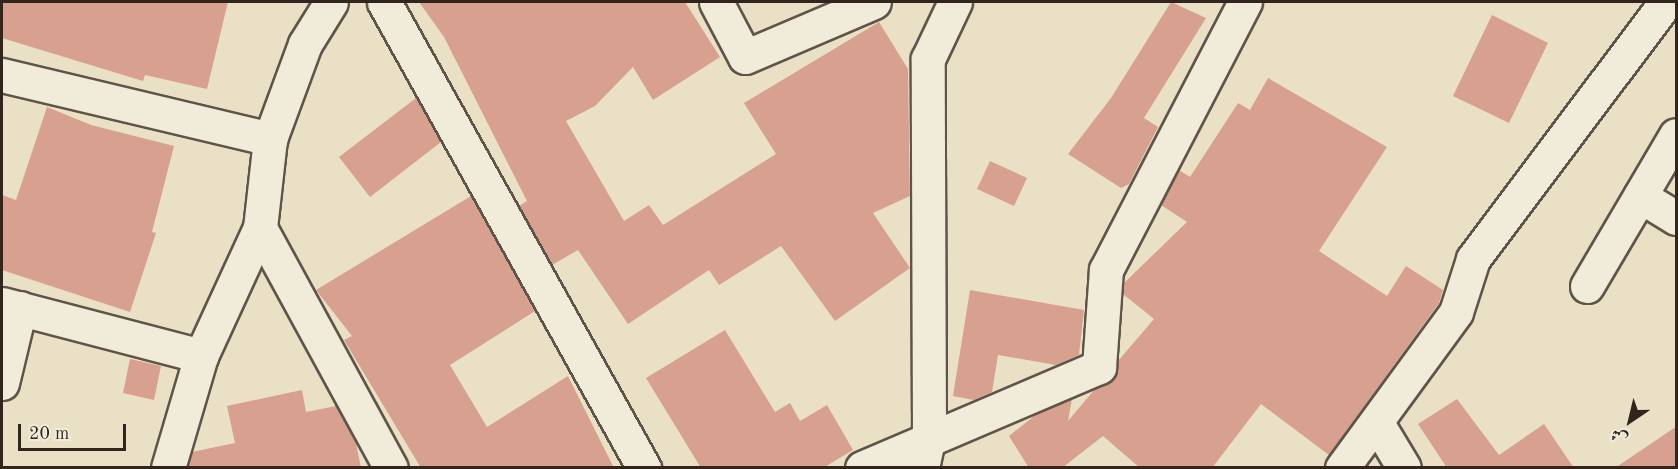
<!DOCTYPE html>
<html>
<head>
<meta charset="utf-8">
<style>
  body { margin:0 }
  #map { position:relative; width:1678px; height:469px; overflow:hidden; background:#eae0c6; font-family:"Old Standard TT",Amiri,serif }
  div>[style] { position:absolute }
  .building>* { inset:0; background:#d7a08f }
  .roads { filter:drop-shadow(2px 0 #5f5448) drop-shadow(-2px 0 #5f5448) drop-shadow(0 2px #5f5448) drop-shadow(0 -2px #5f5448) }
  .minor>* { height:33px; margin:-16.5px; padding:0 16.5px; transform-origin:16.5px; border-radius:16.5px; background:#f1ebda }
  span { translate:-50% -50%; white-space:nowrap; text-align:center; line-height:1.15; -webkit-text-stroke:4.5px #f1ebda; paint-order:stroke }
  .frame { position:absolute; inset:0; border:3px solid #31251e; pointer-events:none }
  .north { position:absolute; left:1600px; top:391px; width:60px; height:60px; -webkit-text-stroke:4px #f1ebda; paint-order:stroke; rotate:215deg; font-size:16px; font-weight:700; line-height:24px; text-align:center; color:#31251e }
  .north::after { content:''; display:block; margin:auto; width:21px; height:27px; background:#31251e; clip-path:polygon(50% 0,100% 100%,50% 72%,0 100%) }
  .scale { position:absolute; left:18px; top:424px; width:108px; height:27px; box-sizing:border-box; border:3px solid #31251e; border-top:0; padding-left:8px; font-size:18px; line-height:21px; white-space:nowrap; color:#31251e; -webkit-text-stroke:4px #f1ebda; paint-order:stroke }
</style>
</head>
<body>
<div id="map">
  <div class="building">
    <div style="clip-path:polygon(2px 2px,228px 2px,207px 89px,145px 75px,143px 81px,2px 38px)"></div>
    <div style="clip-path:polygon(419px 2px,685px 2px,720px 57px,653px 100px,633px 67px,595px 106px,566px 121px,624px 221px,649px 205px,663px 225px,776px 154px,744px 103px,879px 22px,908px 69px,910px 196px,873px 213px,910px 268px,835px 321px,781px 246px,719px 285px,709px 270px,628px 324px,578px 250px,552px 265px,519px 206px,527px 201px,444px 37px)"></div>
    <div style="clip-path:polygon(1171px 2px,1206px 18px,1144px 118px,1158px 127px,1129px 184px,1121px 188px,1068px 154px,1111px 98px)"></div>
    <div style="clip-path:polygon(1492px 15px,1548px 43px,1509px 123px,1453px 96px)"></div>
    <div style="clip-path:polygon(1268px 78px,1387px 147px,1319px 251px,1387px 296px,1406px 266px,1443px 290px,1439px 303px,1329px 455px,1261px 404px,1212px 468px,1140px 468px,1103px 436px,1062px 468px,1029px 468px,1009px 436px,1038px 413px,1072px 399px,1068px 421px,1095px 389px,1114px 378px,1118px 361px,1154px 319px,1123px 294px,1124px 283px,1187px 222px,1161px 205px,1179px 170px,1190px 177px,1238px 103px,1250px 110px)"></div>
    <div style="clip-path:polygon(416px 98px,441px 142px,370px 197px,339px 157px)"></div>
    <div style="clip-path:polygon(47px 107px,91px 125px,174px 146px,152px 232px,156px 233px,130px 312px,2px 270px,2px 195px,16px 200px)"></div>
    <div style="clip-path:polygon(990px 161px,1027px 178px,1014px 206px,977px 189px)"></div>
    <div style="clip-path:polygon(471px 196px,535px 311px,450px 365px,487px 427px,568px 376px,614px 468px,421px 468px,344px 340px,352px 336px,316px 290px)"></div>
    <div style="clip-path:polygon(970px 290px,1084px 310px,1079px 355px,1056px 365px,998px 355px,992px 392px,974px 400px,953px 396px)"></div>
    <div style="clip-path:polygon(725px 330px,775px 412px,790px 403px,800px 421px,827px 405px,853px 450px,823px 468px,701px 468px,646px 378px)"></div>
    <div style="clip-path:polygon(130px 359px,161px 366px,154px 400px,123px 393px)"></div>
    <div style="clip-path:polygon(302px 390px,306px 412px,336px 406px,356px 443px,361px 468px,188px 468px,192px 452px,235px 443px,227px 406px)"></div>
    <div style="clip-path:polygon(1457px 399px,1499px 455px,1544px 424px,1574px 468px,1447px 468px,1418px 424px)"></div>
    <div style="clip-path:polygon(1677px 426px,1677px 468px,1615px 468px)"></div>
  </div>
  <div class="roads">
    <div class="minor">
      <div style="left:384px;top:2px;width:534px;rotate:60.84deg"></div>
      <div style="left:716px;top:2px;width:62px;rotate:62.2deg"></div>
      <div style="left:745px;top:57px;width:140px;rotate:-23.1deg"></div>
      <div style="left:2px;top:75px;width:276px;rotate:13.4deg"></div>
      <div style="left:1640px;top:196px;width:42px;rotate:31.4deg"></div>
      <div style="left:260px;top:228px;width:273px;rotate:61.4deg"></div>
      <div style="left:1587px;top:286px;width:175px;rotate:-59.5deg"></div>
      <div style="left:2px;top:304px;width:206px;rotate:14.6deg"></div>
      <div style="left:2px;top:383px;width:77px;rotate:-76.5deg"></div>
      <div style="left:1377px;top:423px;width:52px;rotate:59deg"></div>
      <div style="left:168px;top:468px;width:117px;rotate:-73.6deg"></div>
      <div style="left:201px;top:356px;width:141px;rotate:-65.3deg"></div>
      <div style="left:260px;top:228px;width:90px;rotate:-83.6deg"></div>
      <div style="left:270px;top:139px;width:101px;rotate:-69.8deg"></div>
      <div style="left:305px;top:44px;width:49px;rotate:-58.2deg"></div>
      <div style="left:862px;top:468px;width:258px;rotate:-23.1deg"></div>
      <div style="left:1099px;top:367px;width:97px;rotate:-85.9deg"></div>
      <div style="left:1106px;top:270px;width:302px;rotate:-62.6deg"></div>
      <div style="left:922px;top:468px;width:34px;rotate:-78deg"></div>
      <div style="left:929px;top:435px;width:376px;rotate:-90.2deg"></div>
      <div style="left:928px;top:59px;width:63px;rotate:-64.7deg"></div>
      <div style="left:1342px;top:468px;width:193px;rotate:-53.8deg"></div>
      <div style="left:1456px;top:312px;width:56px;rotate:-72.2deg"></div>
      <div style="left:1473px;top:259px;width:320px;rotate:-53.1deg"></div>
    </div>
  </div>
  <div class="frame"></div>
  <div class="north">ش</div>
  <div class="scale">20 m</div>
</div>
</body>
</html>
